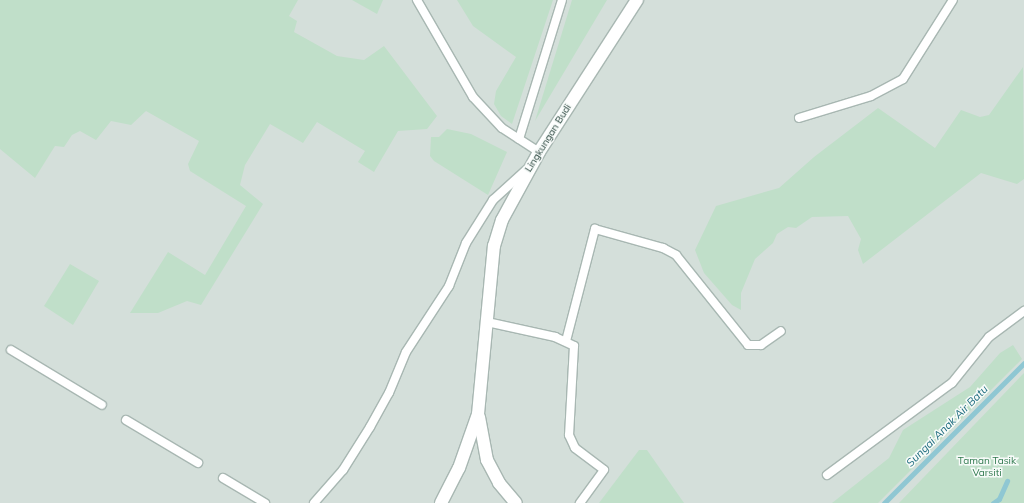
<!DOCTYPE html>
<html>
<head>
<meta charset="utf-8">
<style>
  body { margin:0 }
  #map { position:relative; width:1024px; height:503px; overflow:hidden; background:#e6efeb; font-family:Mulish,sans-serif }
  div>[style] { position:absolute }
  .built>* { inset:0; background:#d4dfda }
  .green>* { inset:0; background:#c0dfc9 }
  .stream>* { height:5px; margin:-2.5px; padding:0 2.5px; transform-origin:2.5px; border-radius:2.5px; background:#8fc7d3 }
  .roads { filter:drop-shadow(1px 0 #a8b7b2) drop-shadow(-1px 0 #a8b7b2) drop-shadow(0 1px #a8b7b2) drop-shadow(0 -1px #a8b7b2) }
  .service>* { height:8px; margin:-4px; padding:0 4px; transform-origin:4px; border-radius:4px; background:#fff }
  .tertiary>* { height:12px; margin:-6px; padding:0 6px; transform-origin:6px; border-radius:6px; background:#fff }
  span { translate:-50% -50%; white-space:nowrap; text-align:center; line-height:1.15; -webkit-text-stroke:3px #f7fbf9; paint-order:stroke }
  .street-label { font-size:10px; color:#25413a }
  .park-label { font-size:10px; color:#2e784d }
  .water-label { font-size:11px; color:#1e6c7e; font-style:italic }
</style>
</head>
<body>
<div id="map">
  <div class="built">
    <div style="clip-path:polygon(0 0,1024px 0,1024px 503px,0 503px)"></div>
  </div>
  <div class="green">
    <div style="clip-path:polygon(0 0,298px 0,289px 16px,297px 21px,294px 32px,337px 56px,364px 60px,384px 46px,437px 116px,427px 129px,398px 131px,374px 172px,358px 162px,365px 151px,317px 122px,303px 143px,270px 124px,245px 165px,240px 185px,263px 204px,201px 305px,187px 301px,158px 313px,130px 313px,168px 252px,205px 275px,246px 206px,190px 171px,188px 164px,199px 141px,146px 111px,131px 125px,111px 121px,96px 140px,80px 131px,72px 135px,64px 147px,55px 146px,35px 178px,0 149px)"></div>
    <div style="clip-path:polygon(352px 0,383px 0,377px 14px)"></div>
    <div style="clip-path:polygon(457px 0,553px 0,512px 124px,501px 116px,494px 104px,496px 91px,516px 57px,473px 26px)"></div>
    <div style="clip-path:polygon(572px 0,607px 0,535px 121px)"></div>
    <div style="clip-path:polygon(1023px 67px,1024px 179px,1017px 184px,981px 173px,863px 264px,858px 250px,861px 239px,848px 216px,812px 217px,796px 228px,788px 227px,777px 234px,773px 243px,755px 259px,741px 293px,741px 310px,732px 305px,704px 273px,695px 250px,716px 206px,779px 188px,814px 157px,878px 108px,935px 148px,961px 110px,980px 117px,989px 115px)"></div>
    <div style="clip-path:polygon(447px 129px,471px 134px,507px 152px,488px 195px,434px 161px,430px 156px,431px 137px,439px 137px)"></div>
    <div style="clip-path:polygon(70px 264px,99px 281px,73px 325px,44px 306px)"></div>
    <div style="clip-path:polygon(1013px 345px,1022px 359px,878px 503px,832px 503px,889px 458px,903px 430px,970px 387px,1000px 353px)"></div>
    <div style="clip-path:polygon(1024px 373px,1024px 503px,899px 503px)"></div>
    <div style="clip-path:polygon(639px 450px,647px 450px,684px 503px,599px 503px)"></div>
  </div>
  <div class="stream">
    <div style="left:884px;top:503px;width:198px;rotate:-45deg"></div>
    <div style="left:993px;top:503px;width:7px;rotate:-34deg"></div>
    <div style="left:999px;top:499px;width:20px;rotate:-66deg"></div>
  </div>
  <div class="roads">
    <div class="service">
      <div style="left:417px;top:0;width:112px;rotate:60deg"></div>
      <div style="left:473px;top:97px;width:42px;rotate:46.9deg"></div>
      <div style="left:502px;top:128px;width:44px;rotate:33deg"></div>
      <div style="left:799px;top:118px;width:75px;rotate:-17deg"></div>
      <div style="left:871px;top:96px;width:36px;rotate:-28deg"></div>
      <div style="left:903px;top:79px;width:93px;rotate:-57.7deg"></div>
      <div style="left:519px;top:139px;width:145px;rotate:-72.8deg"></div>
      <div style="left:487px;top:322px;width:70px;rotate:12.4deg"></div>
      <div style="left:555px;top:337px;width:21px;rotate:25deg"></div>
      <div style="left:574px;top:346px;width:89px;rotate:93.2deg"></div>
      <div style="left:569px;top:435px;width:14px;rotate:65deg"></div>
      <div style="left:575px;top:448px;width:36px;rotate:37deg"></div>
      <div style="left:604px;top:470px;width:41px;rotate:126deg"></div>
      <div style="left:566px;top:341px;width:116px;rotate:-75.5deg"></div>
      <div style="left:595px;top:229px;width:71px;rotate:15.6deg"></div>
      <div style="left:663px;top:248px;width:15px;rotate:28deg"></div>
      <div style="left:676px;top:255px;width:115px;rotate:51.3deg"></div>
      <div style="left:748px;top:345px;width:13px"></div>
      <div style="left:761px;top:345px;width:24px;rotate:-35deg"></div>
      <div style="left:11px;top:350px;width:106px;rotate:31.1deg"></div>
      <div style="left:126px;top:420px;width:84px;rotate:30.8deg"></div>
      <div style="left:827px;top:475px;width:155px;rotate:-36.4deg"></div>
      <div style="left:952px;top:383px;width:59px;rotate:-51.2deg"></div>
      <div style="left:989px;top:337px;width:44px;rotate:-36.6deg"></div>
      <div style="left:223px;top:478px;width:49px;rotate:30.8deg"></div>
      <div style="left:314px;top:503px;width:44px;rotate:-48.7deg"></div>
      <div style="left:343px;top:470px;width:51px;rotate:-57.9deg"></div>
      <div style="left:370px;top:427px;width:39px;rotate:-61deg"></div>
      <div style="left:389px;top:393px;width:44px;rotate:-67.5deg"></div>
      <div style="left:406px;top:352px;width:79px;rotate:-56.9deg"></div>
      <div style="left:449px;top:286px;width:46px;rotate:-68.4deg"></div>
      <div style="left:466px;top:243px;width:51px;rotate:-57.9deg"></div>
      <div style="left:493px;top:200px;width:45px;rotate:-42.3deg"></div>
    </div>
    <div class="tertiary">
      <div style="left:479px;top:417px;width:44px;rotate:79.5deg"></div>
      <div style="left:487px;top:460px;width:26px;rotate:62deg"></div>
      <div style="left:499px;top:483px;width:26px;rotate:50deg"></div>
      <div style="left:441px;top:503px;width:39px;rotate:-63deg"></div>
      <div style="left:459px;top:468px;width:57px;rotate:-70.6deg"></div>
      <div style="left:478px;top:414px;width:169px;rotate:-84.6deg"></div>
      <div style="left:494px;top:246px;width:27px;rotate:-73deg"></div>
      <div style="left:502px;top:220px;width:77px;rotate:-61.4deg"></div>
      <div style="left:539px;top:152px;width:181px;rotate:-57.2deg"></div>
    </div>
  </div>
  <div class="street-label">
    <span style="left:548px;top:138px;rotate:-58deg">Lingkungan Budi</span>
  </div>
  <div class="park-label">
    <span style="left:987px;top:466px">Taman Tasik<br>Varsiti</span>
  </div>
  <div class="water-label">
    <span style="left:947px;top:426px;rotate:-45deg">Sungai Anak Air Batu</span>
  </div>
</div>
</body>
</html>
